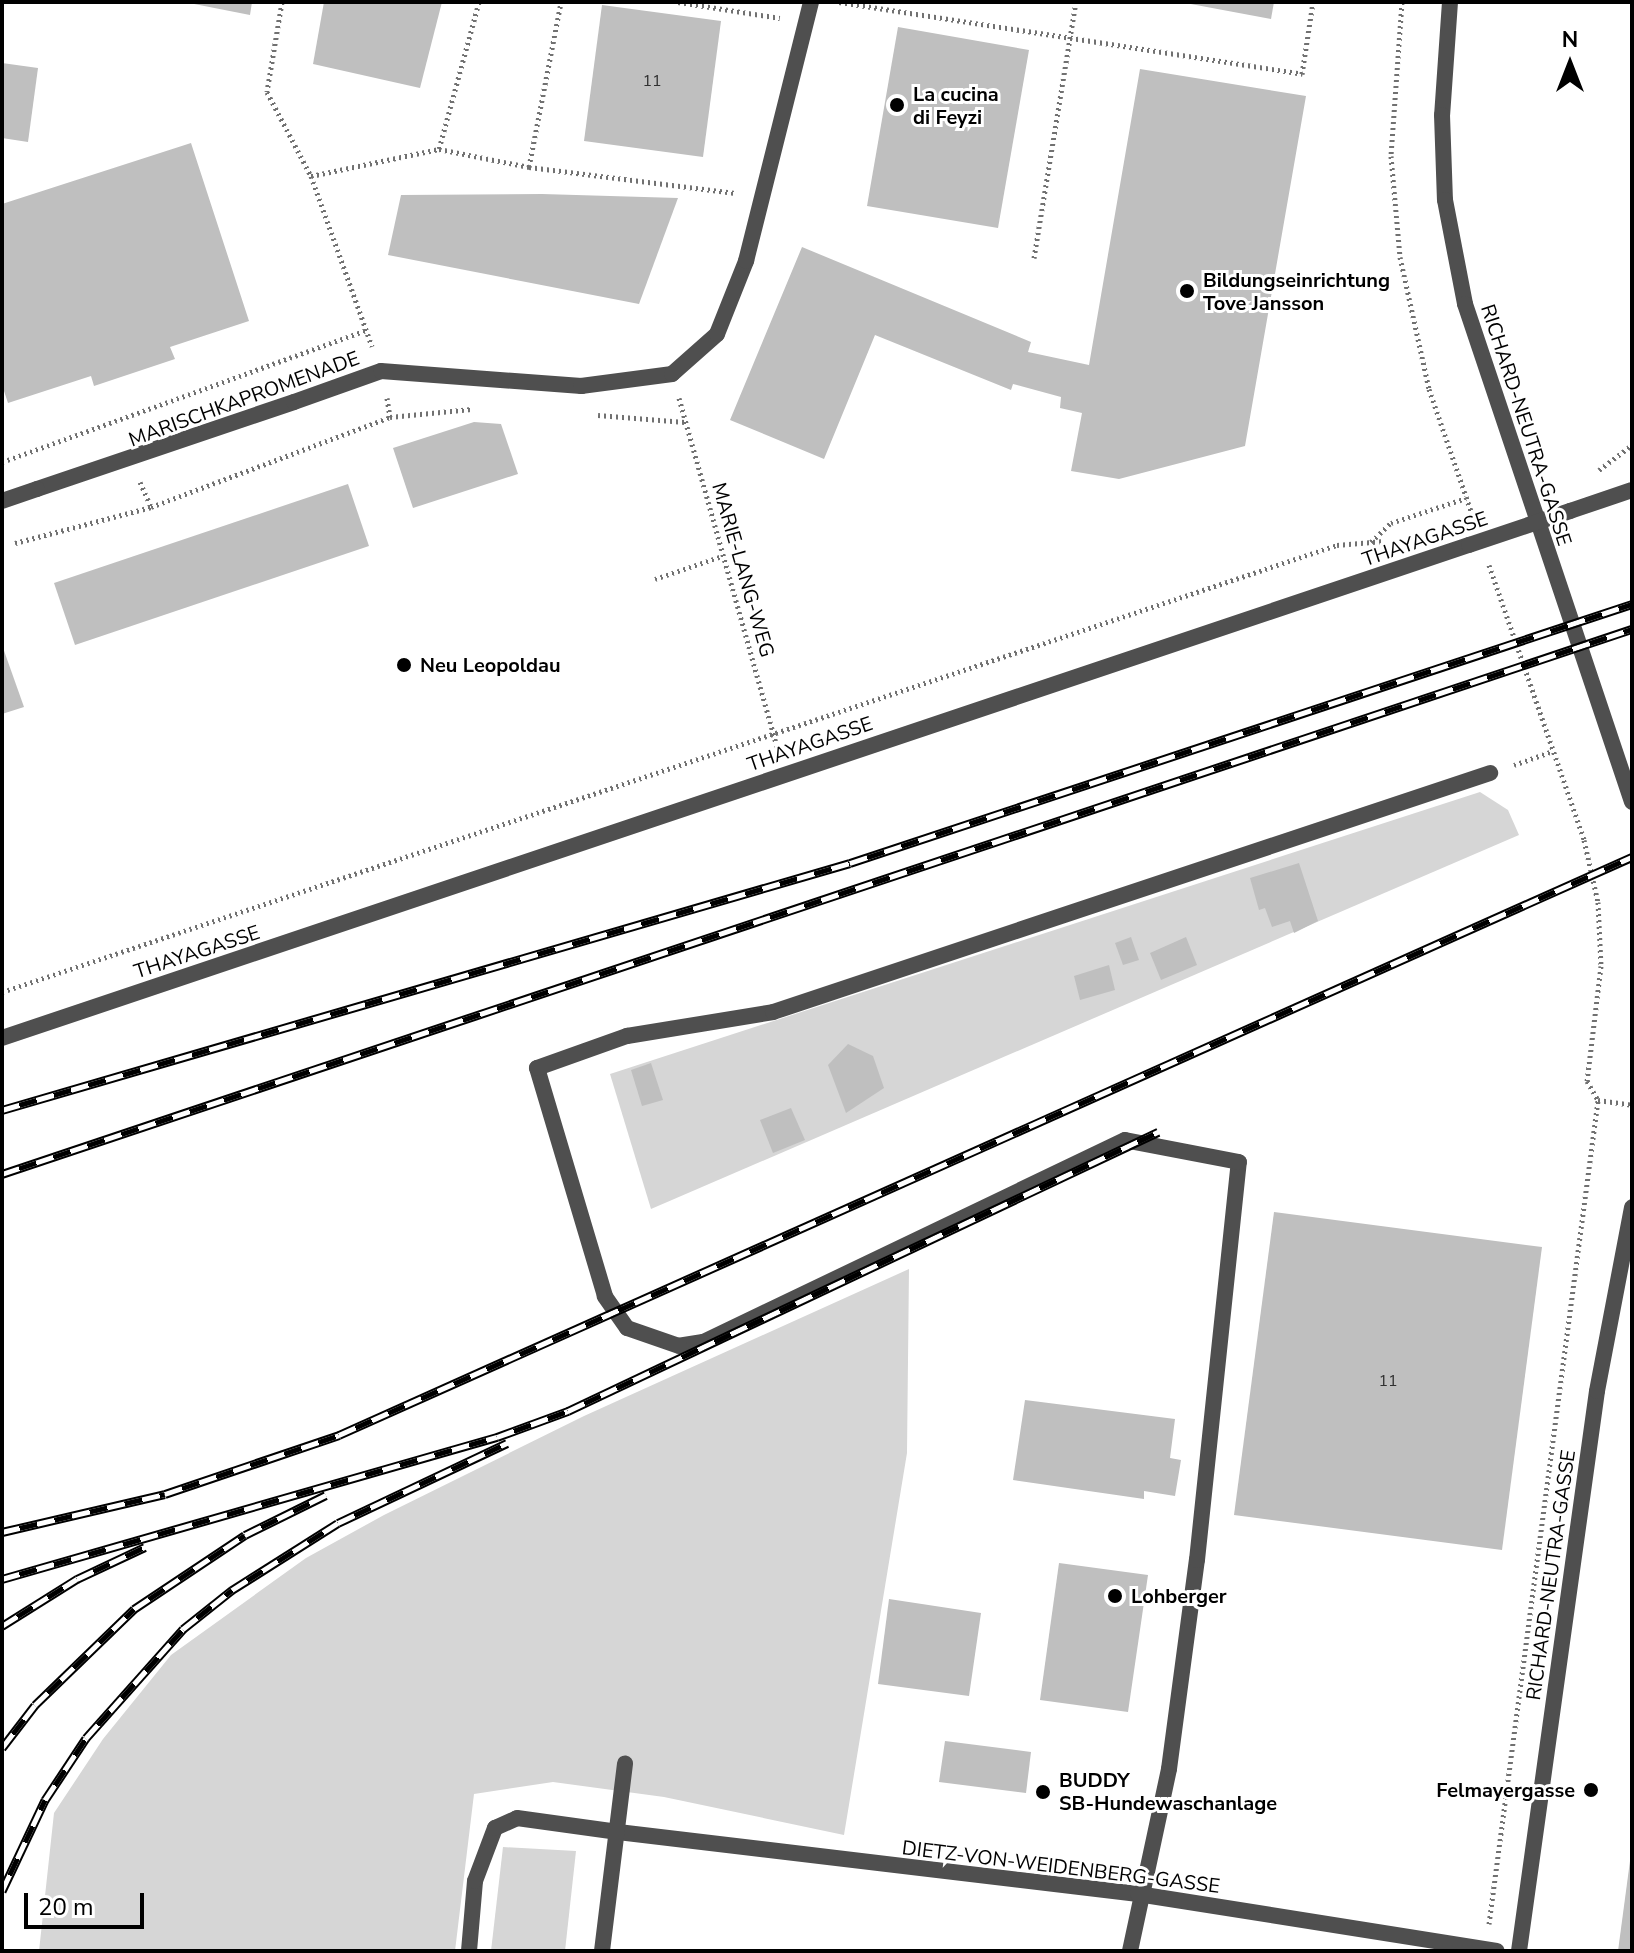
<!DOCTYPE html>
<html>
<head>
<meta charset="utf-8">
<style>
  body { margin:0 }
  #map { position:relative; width:1634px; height:1953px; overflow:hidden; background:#fff; font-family:"Nunito Sans",sans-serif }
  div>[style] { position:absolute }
  .green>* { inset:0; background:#d6d6d6 }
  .building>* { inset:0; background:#bfbfbf }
  .path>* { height:5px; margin-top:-2.5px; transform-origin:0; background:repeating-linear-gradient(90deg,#717171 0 2px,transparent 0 6px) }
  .service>* { height:16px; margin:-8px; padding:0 8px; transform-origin:8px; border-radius:8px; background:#4f4f4f }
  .pedestrian>* { height:16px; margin:-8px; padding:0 8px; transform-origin:8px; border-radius:8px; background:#4f4f4f }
  .minor>* { height:16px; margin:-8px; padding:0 8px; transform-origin:8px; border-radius:8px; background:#4f4f4f }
  .tertiary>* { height:16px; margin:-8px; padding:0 8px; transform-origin:8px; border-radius:8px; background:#4f4f4f }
  .rail>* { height:9px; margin-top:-4.5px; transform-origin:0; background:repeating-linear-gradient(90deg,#fff 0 18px,#000 0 36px); box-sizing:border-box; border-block:2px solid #000 }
  .minor-bridge>* { height:16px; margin:-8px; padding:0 8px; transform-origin:8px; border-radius:8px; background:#4f4f4f }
  .dots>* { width:22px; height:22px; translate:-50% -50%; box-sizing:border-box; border:4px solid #fff; border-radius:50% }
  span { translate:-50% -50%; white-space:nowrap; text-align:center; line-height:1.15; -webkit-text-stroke:6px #fff; paint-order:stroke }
  .number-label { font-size:16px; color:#303030 }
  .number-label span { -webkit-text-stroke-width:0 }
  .poi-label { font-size:20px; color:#000; font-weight:700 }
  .left { translate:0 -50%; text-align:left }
  .right { translate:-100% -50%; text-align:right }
  .street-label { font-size:20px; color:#000 }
  .frame { position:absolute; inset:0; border:4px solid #000; pointer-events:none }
  .north { position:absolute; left:1530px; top:24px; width:80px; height:80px; -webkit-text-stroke:6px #fff; paint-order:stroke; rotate:0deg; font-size:22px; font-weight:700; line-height:32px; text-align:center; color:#000 }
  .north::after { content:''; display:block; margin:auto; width:28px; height:36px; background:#000; clip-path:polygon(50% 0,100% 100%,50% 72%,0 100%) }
  .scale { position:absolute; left:24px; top:1893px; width:120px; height:36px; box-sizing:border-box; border:4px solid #000; border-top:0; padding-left:10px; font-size:24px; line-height:28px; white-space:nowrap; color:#000; -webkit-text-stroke:6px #fff; paint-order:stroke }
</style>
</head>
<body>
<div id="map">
  <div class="green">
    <div style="clip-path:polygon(1480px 792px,1508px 810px,1519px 835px,651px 1209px,610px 1074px)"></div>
    <div style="clip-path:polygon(909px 1269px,907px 1453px,844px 1835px,664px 1797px,553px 1782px,474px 1794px,455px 1951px,39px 1951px,54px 1813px,103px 1739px,171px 1655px,306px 1558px,384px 1515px,584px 1416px)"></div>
    <div style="clip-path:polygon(503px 1847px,576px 1851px,565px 1951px,491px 1951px)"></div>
  </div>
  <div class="building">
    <div style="clip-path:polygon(184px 2px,252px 2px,250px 15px)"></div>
    <div style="clip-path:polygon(324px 2px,442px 2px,420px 88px,313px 64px)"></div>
    <div style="clip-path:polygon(1180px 2px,1274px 2px,1271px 19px)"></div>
    <div style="clip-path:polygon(602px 5px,721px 21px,703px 157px,584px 141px)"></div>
    <div style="clip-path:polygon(898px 27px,1029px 50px,998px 228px,867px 206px)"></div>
    <div style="clip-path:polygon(2px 63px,38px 68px,28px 142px,2px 138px)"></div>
    <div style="clip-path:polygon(1140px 69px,1306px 96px,1245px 446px,1119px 479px,1071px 471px,1082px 413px,1060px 408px,1061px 397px,1013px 384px,1011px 390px,875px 335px,824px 459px,730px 420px,802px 247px,1031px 342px,1028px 352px,1089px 365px)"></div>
    <div style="clip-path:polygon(191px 143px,249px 321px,170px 347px,175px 359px,94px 386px,91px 376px,8px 403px,2px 385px,2px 204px)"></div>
    <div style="clip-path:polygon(542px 194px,678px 198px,639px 304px,388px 255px,401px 195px)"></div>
    <div style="clip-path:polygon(474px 422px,501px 424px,518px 474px,413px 508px,393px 448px)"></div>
    <div style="clip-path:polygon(348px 484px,369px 546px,75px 645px,54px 583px)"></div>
    <div style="clip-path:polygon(2px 645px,24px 707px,2px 714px)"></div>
    <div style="clip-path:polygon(1299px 863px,1318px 921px,1294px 933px,1290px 921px,1272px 927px,1265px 908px,1259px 910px,1250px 878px)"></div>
    <div style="clip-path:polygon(1131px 937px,1139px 960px,1123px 965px,1115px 943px)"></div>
    <div style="clip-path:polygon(1186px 937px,1197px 965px,1161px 980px,1150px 953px)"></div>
    <div style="clip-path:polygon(1109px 965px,1115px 990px,1080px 1000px,1074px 976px)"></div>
    <div style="clip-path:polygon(848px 1044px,873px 1056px,884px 1088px,846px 1113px,828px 1065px)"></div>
    <div style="clip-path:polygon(651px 1063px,663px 1100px,642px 1106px,631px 1070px)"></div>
    <div style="clip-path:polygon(791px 1108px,805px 1140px,773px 1153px,760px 1120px)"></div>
    <div style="clip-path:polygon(1274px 1212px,1542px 1247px,1502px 1550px,1234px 1515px)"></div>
    <div style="clip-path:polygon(1025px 1400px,1175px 1419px,1170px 1458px,1181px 1460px,1175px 1496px,1144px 1491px,1144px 1499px,1013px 1480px)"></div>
    <div style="clip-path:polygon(1059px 1563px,1148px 1575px,1128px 1712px,1040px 1700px)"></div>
    <div style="clip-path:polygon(889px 1599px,981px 1613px,969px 1696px,878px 1684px)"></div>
    <div style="clip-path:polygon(945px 1741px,1031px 1752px,1026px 1793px,939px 1782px)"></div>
    <div style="clip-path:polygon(1630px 1861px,1632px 1951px,1618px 1951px)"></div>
  </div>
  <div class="path">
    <div style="left:282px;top:2px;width:91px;rotate:99.5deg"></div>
    <div style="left:267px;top:92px;width:95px;rotate:62.4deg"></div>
    <div style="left:311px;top:176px;width:181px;rotate:70.3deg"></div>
    <div style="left:479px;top:2px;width:152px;rotate:105.2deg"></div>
    <div style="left:439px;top:149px;width:92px;rotate:11.3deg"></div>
    <div style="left:529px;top:167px;width:208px;rotate:7.2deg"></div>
    <div style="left:678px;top:2px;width:103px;rotate:8.9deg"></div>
    <div style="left:839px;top:2px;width:469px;rotate:8.8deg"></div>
    <div style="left:1302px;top:74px;width:73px;rotate:-81.3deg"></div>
    <div style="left:1402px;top:2px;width:154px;rotate:94.1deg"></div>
    <div style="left:1391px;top:156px;width:101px;rotate:84.9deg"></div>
    <div style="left:1400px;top:257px;width:135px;rotate:77.6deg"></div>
    <div style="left:1429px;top:389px;width:132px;rotate:71deg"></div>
    <div style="left:529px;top:167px;width:168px;rotate:-79deg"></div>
    <div style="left:311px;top:176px;width:131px;rotate:-11.9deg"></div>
    <div style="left:1034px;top:258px;width:259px;rotate:-80.7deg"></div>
    <div style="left:387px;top:398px;width:19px;rotate:81deg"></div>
    <div style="left:679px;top:398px;width:366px;rotate:74.3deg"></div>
    <div style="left:598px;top:415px;width:87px;rotate:4.6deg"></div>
    <div style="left:2px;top:462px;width:387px;rotate:-19.9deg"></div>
    <div style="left:1599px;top:470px;width:41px;rotate:-37.1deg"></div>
    <div style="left:140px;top:482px;width:27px;rotate:66deg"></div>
    <div style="left:1371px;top:542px;width:28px;rotate:-44deg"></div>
    <div style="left:1391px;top:523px;width:79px;rotate:-18.4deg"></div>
    <div style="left:15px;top:543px;width:141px;rotate:-14.8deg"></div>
    <div style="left:151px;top:507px;width:255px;rotate:-20.6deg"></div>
    <div style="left:390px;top:417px;width:82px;rotate:-5.6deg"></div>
    <div style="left:1489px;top:565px;width:291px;rotate:70.9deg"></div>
    <div style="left:1584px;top:840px;width:64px;rotate:77.3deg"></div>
    <div style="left:1598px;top:902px;width:64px;rotate:87.3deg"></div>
    <div style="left:1601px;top:966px;width:116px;rotate:96.9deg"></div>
    <div style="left:1587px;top:1081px;width:22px;rotate:60deg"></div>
    <div style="left:1598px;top:1100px;width:34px;rotate:8deg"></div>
    <div style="left:655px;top:579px;width:71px;rotate:-18.9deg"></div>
    <div style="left:1514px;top:765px;width:41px;rotate:-19.7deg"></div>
    <div style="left:2px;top:992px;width:1408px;rotate:-18.51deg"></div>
    <div style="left:1337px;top:545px;width:47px;rotate:-4.9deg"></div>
    <div style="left:1489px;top:1924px;width:831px;rotate:-82.46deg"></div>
  </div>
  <div class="service">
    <div style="left:469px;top:1951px;width:70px;rotate:-85.1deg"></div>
    <div style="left:475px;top:1881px;width:57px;rotate:-69.3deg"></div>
    <div style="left:495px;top:1828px;width:24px;rotate:-24deg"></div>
    <div style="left:517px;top:1818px;width:102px;rotate:7.9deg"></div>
    <div style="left:1130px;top:1951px;width:186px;rotate:-77.9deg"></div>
    <div style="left:1169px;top:1769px;width:211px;rotate:-82.4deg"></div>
    <div style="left:1197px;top:1560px;width:400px;rotate:-84deg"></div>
    <div style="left:1239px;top:1162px;width:116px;rotate:-169.1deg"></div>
    <div style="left:1125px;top:1140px;width:468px;rotate:154.4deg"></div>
    <div style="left:703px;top:1342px;width:24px;rotate:171deg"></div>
    <div style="left:679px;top:1346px;width:55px;rotate:-160.9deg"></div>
    <div style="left:627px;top:1328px;width:39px;rotate:-125deg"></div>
    <div style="left:605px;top:1296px;width:238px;rotate:-106.6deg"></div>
    <div style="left:537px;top:1068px;width:96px;rotate:-19.6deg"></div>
    <div style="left:627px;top:1036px;width:148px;rotate:-9.3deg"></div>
    <div style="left:773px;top:1012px;width:756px;rotate:-18.43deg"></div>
  </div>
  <div class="pedestrian">
    <div style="left:37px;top:489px;width:271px;rotate:-18.7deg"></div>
  </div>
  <div class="minor">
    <div style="left:294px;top:402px;width:92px;rotate:-19.6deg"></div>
    <div style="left:381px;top:371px;width:201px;rotate:4.3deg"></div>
    <div style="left:581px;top:386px;width:92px;rotate:-7.5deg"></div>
    <div style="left:672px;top:374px;width:60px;rotate:-41.6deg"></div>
    <div style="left:717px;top:334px;width:79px;rotate:-68.3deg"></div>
    <div style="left:746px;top:261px;width:267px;rotate:-75.9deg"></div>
    <div style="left:2px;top:501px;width:37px;rotate:-19deg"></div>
    <div style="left:1570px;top:511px;width:65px;rotate:-18.7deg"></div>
    <div style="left:2px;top:1038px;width:1548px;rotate:-18.58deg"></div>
    <div style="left:618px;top:1832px;width:524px;rotate:6.8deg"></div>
    <div style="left:1138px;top:1894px;width:363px;rotate:9deg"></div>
    <div style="left:602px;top:1951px;width:189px;rotate:-83deg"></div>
  </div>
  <div class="tertiary">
    <div style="left:1450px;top:2px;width:113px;rotate:94deg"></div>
    <div style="left:1442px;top:115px;width:85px;rotate:88deg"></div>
    <div style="left:1445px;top:200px;width:106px;rotate:79.1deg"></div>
    <div style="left:1465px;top:304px;width:525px;rotate:71.46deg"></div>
    <div style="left:1519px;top:1951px;width:565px;rotate:-82.07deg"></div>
    <div style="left:1597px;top:1391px;width:187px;rotate:-79.2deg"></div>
  </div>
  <div class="rail">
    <div style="left:2px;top:1110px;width:883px;rotate:-16.24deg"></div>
    <div style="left:850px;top:863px;width:824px;rotate:-18.32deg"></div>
    <div style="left:2px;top:1174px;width:1719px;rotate:-18.49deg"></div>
    <div style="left:2px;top:1532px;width:167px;rotate:-13.1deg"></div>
    <div style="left:165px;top:1494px;width:184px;rotate:-18.7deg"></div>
    <div style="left:339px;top:1435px;width:1416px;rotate:-24.09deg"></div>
    <div style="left:2px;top:1579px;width:515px;rotate:-16.01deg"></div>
    <div style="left:497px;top:1437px;width:76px;rotate:-20.1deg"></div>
    <div style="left:568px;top:1411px;width:653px;rotate:-25.31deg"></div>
    <div style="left:2px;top:1626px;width:89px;rotate:-32.1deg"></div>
    <div style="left:77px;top:1579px;width:75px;rotate:-25.2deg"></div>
    <div style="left:2px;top:1748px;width:54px;rotate:-52.5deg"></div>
    <div style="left:35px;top:1705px;width:138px;rotate:-44.1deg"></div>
    <div style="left:134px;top:1609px;width:133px;rotate:-33.7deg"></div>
    <div style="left:245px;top:1535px;width:90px;rotate:-26.3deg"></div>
    <div style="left:2px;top:1891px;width:101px;rotate:-64.7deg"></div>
    <div style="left:45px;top:1800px;width:74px;rotate:-56.5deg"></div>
    <div style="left:86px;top:1738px;width:146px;rotate:-48.3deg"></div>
    <div style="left:183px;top:1629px;width:63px;rotate:-38.5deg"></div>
    <div style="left:232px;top:1590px;width:125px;rotate:-32.3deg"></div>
    <div style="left:338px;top:1523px;width:187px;rotate:-25.3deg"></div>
  </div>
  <div class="minor-bridge">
    <div style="left:1469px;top:545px;width:107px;rotate:-18.6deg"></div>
  </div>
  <div class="dots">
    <div style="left:897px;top:105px;background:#000"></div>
    <div style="left:1187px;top:291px;background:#000"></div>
    <div style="left:404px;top:665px;background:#000"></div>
    <div style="left:1115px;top:1596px;background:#000"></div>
    <div style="left:1591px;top:1790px;background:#000"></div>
    <div style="left:1043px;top:1792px;background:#000"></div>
  </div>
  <div class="number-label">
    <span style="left:652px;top:81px">11</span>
    <span style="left:1388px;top:1381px">11</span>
  </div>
  <div class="poi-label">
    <span class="left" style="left:913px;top:106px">La cucina<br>di Feyzi</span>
    <span class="left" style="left:1203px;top:292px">Bildungseinrichtung<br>Tove Jansson</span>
    <span class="left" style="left:420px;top:665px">Neu Leopoldau</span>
    <span class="left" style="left:1131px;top:1596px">Lohberger</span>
    <span class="left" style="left:1059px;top:1792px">BUDDY<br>SB-Hundewaschanlage</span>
    <span class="right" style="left:1575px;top:1790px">Felmayergasse</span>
  </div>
  <div class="street-label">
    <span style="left:244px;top:399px;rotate:-20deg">MARISCHKAPROMENADE</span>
    <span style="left:1526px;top:425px;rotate:72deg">RICHARD-NEUTRA-GASSE</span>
    <span style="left:1425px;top:539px;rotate:-19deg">THAYAGASSE</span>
    <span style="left:743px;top:570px;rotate:74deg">MARIE-LANG-WEG</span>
    <span style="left:810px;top:744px;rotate:-19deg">THAYAGASSE</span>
    <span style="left:197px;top:952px;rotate:-18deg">THAYAGASSE</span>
    <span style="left:1551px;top:1575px;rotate:-82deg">RICHARD-NEUTRA-GASSE</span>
    <span style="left:1061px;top:1867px;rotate:7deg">DIETZ-VON-WEIDENBERG-GASSE</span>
  </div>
  <div class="frame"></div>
  <div class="north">N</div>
  <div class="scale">20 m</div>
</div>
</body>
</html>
